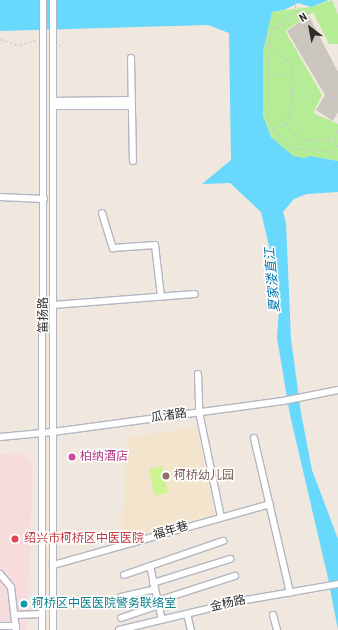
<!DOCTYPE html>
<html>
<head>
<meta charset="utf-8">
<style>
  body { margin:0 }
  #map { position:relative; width:338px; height:630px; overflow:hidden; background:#f0e8df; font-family:"Roboto Condensed","Noto Sans SC",sans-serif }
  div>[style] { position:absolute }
  .education>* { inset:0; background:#f3e5cd }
  .medical>* { inset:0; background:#f7dcde }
  .green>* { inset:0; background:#b5ec96 }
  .pitch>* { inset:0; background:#ccf491 }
  .water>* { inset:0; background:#68d8fc }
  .building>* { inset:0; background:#cbc6bd }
  .path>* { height:1px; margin-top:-0.5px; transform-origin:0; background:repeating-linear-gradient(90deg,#c8c8c8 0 3px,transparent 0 5px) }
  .roads { filter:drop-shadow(1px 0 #b3b6c2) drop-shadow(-1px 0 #b3b6c2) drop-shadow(0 1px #b3b6c2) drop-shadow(0 -1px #b3b6c2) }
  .minor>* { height:6px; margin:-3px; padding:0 3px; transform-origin:3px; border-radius:3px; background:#fff }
  .dots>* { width:11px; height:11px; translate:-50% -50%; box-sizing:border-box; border:2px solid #fff; border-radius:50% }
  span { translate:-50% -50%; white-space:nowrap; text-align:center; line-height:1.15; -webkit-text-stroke:3px #fff; paint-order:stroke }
  .street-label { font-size:12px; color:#2d2d2d }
  .hotel-label { font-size:12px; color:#b23c85 }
  .left { translate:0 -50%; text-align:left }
  .education-label { font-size:12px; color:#785e54 }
  .health-label { font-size:12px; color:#be3a42 }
  .culture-label { font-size:12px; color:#0d838f }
  .water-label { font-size:13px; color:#0077af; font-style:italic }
  .north { position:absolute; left:290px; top:8px; width:40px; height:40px; -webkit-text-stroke:3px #fff; paint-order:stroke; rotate:328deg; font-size:11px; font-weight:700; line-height:16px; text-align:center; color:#2d2d2d }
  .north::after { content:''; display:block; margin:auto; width:14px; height:18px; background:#2d2d2d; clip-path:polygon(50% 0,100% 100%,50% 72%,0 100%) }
</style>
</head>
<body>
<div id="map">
  <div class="education">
    <div style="clip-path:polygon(197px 427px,214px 514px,125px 542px,121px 538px,127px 438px)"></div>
  </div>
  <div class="medical">
    <div style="clip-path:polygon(21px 453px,33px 463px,27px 630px,0 630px,0 454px)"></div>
  </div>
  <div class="green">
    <div style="clip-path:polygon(332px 0,338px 15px,338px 44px,329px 44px,313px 12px,285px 31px,322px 95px,313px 113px,338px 124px,338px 161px,310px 156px,304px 158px,293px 156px,271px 137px,263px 116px,263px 52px,272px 12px,311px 7px)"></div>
  </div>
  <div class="pitch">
    <div style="clip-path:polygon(162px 466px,168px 492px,155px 496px,149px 469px)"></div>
  </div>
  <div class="water">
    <div style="clip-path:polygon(0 0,329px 0,311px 7px,298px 3px,284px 10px,272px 12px,263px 52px,263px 116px,271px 137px,293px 156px,304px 158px,310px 156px,338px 161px,338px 192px,307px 194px,294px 199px,283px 212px,286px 223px,291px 339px,301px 413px,312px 470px,338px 539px,338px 630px,328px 578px,290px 415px,277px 338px,280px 293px,261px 212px,230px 183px,202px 184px,231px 160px,229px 33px,208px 25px,0 31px)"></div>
  </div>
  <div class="building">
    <div style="clip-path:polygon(309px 16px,338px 72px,338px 112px,333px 121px,316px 110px,325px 95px,287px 31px)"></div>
  </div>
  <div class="path">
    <div style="left:295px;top:0;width:11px;rotate:85deg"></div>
    <div style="left:273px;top:30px;width:13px;rotate:-29deg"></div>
    <div style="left:284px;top:24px;width:9px;rotate:-54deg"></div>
    <div style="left:0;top:39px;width:20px;rotate:18deg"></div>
    <div style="left:19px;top:45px;width:16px;rotate:-18deg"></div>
    <div style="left:34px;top:40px;width:4px;rotate:45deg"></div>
    <div style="left:269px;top:41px;width:77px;rotate:91.5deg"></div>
    <div style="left:267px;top:118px;width:14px;rotate:60deg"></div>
    <div style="left:274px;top:130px;width:25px;rotate:47deg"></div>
    <div style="left:291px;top:148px;width:38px;rotate:5deg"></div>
    <div style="left:329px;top:151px;width:10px;rotate:24deg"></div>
    <div style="left:59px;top:46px;width:6px;rotate:-45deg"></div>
    <div style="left:269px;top:75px;width:21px;rotate:-3deg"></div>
    <div style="left:287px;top:124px;width:13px;rotate:51deg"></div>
    <div style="left:295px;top:134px;width:15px;rotate:28deg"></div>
    <div style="left:308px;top:141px;width:26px;rotate:-4deg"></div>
    <div style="left:274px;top:130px;width:13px;rotate:-27deg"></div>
    <div style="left:286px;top:124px;width:25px;rotate:-74deg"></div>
    <div style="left:293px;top:100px;width:36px;rotate:-93deg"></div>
    <div style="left:291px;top:64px;width:26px;rotate:-140deg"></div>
    <div style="left:271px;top:47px;width:7px;rotate:-106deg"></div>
    <div style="left:269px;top:40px;width:9px;rotate:-77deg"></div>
    <div style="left:271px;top:31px;width:15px;rotate:-48deg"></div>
    <div style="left:281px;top:20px;width:17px;rotate:-31deg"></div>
    <div style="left:296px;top:11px;width:16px;rotate:4deg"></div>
    <div style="left:338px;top:130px;width:10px;rotate:114deg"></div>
    <div style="left:334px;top:139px;width:9px;rotate:63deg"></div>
    <div style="left:317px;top:149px;width:6px;rotate:-81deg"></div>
  </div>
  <div class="roads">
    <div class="minor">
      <div style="left:53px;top:0;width:630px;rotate:90deg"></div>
      <div style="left:131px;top:58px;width:103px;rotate:88.9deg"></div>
      <div style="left:53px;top:101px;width:78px;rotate:-0.7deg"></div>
      <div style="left:53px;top:106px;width:79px"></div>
      <div style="left:0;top:197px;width:44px;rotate:2.6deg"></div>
      <div style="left:102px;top:213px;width:37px;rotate:73deg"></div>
      <div style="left:113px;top:248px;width:42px;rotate:-4.1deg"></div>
      <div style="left:155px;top:245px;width:52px;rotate:83.4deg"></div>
      <div style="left:53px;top:305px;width:142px;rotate:-4.4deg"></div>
      <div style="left:198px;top:374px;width:38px;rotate:88deg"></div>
      <div style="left:199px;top:412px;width:107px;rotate:78.2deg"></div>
      <div style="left:0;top:437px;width:53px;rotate:-5.4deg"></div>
      <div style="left:53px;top:432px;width:232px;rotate:-7.7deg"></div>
      <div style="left:283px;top:401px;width:56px;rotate:-11.3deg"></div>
      <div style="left:254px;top:438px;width:159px;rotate:76.9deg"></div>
      <div style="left:53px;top:565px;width:225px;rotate:-15.7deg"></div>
      <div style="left:150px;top:566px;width:55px;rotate:77.5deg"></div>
      <div style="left:0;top:574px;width:17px;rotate:50deg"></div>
      <div style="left:11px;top:587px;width:43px;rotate:83.4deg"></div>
      <div style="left:124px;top:575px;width:105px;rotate:-19deg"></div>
      <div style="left:153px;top:583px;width:81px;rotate:-17.3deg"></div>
      <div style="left:121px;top:597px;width:35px;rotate:-13deg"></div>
      <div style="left:157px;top:601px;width:82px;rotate:-17.8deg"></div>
      <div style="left:187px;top:614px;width:16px;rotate:76deg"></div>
      <div style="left:16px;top:615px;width:26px;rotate:-2deg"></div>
      <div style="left:273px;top:615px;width:16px;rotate:75deg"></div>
      <div style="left:121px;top:618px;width:39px;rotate:-19deg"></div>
      <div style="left:0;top:626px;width:16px"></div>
      <div style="left:42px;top:630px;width:630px;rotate:-89.91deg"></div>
      <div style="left:119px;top:630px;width:124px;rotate:-13.5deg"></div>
      <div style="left:240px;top:601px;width:99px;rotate:-9.8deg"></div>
    </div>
  </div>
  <div class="dots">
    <div style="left:72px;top:457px;background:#d1479c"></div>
    <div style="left:166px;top:476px;background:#8d6e63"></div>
    <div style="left:15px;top:539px;background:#e0444e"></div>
    <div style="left:24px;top:604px;background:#0f9aa8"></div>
  </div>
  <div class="street-label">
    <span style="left:44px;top:315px;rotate:-90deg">笛扬路</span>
    <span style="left:169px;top:416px;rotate:-8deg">瓜渚路</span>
    <span style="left:171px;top:531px;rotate:-16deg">福年巷</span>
    <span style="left:228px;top:604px;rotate:-13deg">金杨路</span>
  </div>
  <div class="hotel-label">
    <span class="left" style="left:80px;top:457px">柏纳酒店</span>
  </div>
  <div class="education-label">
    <span class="left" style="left:174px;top:476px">柯桥幼儿园</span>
  </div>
  <div class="health-label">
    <span class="left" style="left:24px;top:539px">绍兴市柯桥区中医医院</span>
  </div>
  <div class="culture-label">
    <span class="left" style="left:32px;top:604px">柯桥区中医医院警务联络室</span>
  </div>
  <div class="water-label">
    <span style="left:273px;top:280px;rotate:-95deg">夏家溇直江</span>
  </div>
  <div class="north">N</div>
</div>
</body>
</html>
